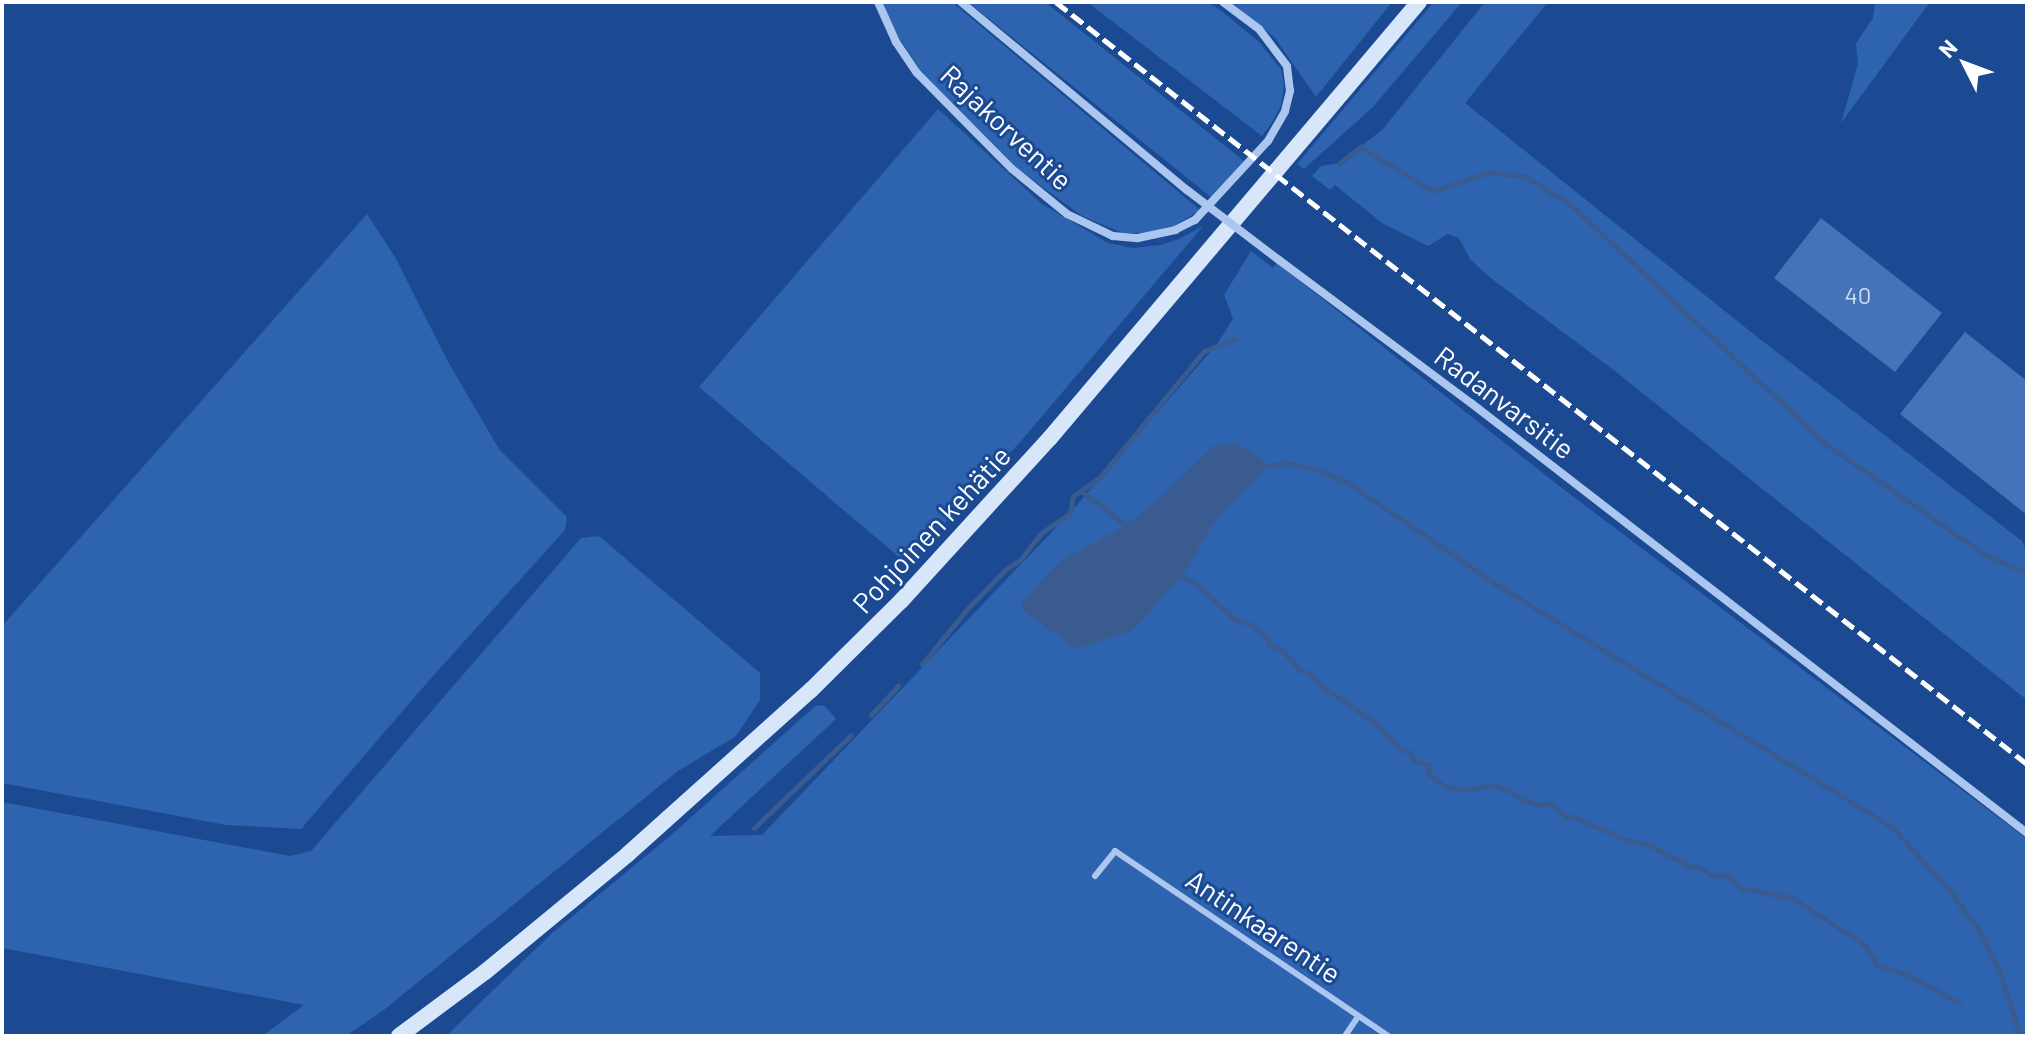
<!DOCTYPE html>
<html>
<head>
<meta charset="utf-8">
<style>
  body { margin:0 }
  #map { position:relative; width:2029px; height:1038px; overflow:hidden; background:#1b4a92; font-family:Barlow,sans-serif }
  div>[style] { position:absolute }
  .green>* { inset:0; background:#2e63b0 }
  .water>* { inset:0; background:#3a5b90 }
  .stream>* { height:5px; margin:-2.5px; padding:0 2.5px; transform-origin:2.5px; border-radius:2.5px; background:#3a5b90 }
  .building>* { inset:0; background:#4473b9 }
  .lane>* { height:6px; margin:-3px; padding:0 3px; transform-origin:3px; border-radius:3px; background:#abc7ef }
  .street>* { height:8px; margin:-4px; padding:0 4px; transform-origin:4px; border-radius:4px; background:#abc7ef }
  .secondary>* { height:16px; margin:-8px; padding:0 8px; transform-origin:8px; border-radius:8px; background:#d8e6fa }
  .rail>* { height:5px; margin-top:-2.5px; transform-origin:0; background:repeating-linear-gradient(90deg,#fff 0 14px,transparent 0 20px) }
  .street-bridge>* { height:8px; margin:-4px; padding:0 4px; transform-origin:4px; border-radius:4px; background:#abc7ef }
  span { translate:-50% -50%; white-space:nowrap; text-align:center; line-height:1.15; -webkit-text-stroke:6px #1b4a92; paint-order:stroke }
  .number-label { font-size:24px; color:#d0dcee }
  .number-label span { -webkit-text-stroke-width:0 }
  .street-label { font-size:28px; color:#fff }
  .frame { position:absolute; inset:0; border:4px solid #fff; pointer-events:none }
  .north { position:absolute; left:1925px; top:24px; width:80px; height:80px; -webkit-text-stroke:6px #1b4a92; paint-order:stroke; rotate:312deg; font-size:22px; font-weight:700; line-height:32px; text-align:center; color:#fff }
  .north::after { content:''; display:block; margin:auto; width:28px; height:36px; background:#fff; clip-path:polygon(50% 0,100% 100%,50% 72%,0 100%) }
</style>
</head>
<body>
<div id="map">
  <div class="green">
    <div style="clip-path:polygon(884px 2px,952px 2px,1200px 210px,1169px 229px,1147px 233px,1123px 233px,1082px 216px,1015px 167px,921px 71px,889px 23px)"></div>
    <div style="clip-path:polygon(968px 2px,1045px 2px,1244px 161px,1211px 197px)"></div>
    <div style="clip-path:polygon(1087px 2px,1207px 2px,1219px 9px,1259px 42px,1281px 69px,1284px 85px,1281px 106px,1271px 124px,1262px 136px)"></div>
    <div style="clip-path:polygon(1231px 2px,1392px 2px,1316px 97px,1275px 38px)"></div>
    <div style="clip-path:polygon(1434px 2px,1462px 2px,1373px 107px,1304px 169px,1297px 164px)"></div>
    <div style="clip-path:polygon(1485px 2px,1548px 2px,1465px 103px,1756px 336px,2022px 541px,2027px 551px,2027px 700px,1611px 368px,1488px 276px,1470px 259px,1459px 238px,1448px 234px,1428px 246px,1382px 223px,1335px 185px,1330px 190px,1312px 176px,1321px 166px,1340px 163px,1383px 129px)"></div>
    <div style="clip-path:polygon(1875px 2px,1930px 2px,1841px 123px,1858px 64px,1856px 43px,1873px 18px)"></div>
    <div style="clip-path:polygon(938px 109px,1042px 204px,1108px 243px,1133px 248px,1160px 245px,1179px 239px,1203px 226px,1022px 440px,907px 564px,699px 387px)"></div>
    <div style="clip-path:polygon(367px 214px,395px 257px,447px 360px,499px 449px,567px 517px,565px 530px,432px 677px,301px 829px,226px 825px,2px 783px,2px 626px)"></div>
    <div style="clip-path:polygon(1251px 251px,1273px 268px,1277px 263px,1558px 485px,2027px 839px,2027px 1036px,446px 1036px,551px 934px,669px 837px,804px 716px,817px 705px,825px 706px,836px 719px,710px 836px,762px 835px,1070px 513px,1217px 344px,1233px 319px,1224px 295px)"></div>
    <div style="clip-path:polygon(599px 536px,760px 673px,760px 700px,736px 736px,678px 771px,385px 1009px,346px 1036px,262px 1036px,304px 1005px,2px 948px,2px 802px,290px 856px,311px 851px,581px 538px)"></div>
  </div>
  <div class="water">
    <div style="clip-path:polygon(1232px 443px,1252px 452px,1269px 466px,1213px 524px,1182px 577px,1132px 631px,1077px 649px,1024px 612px,1020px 604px,1060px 561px,1126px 525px,1156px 501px,1213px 446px)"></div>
  </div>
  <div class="stream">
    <div style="left:1340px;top:163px;width:26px;rotate:-39deg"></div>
    <div style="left:1360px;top:147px;width:85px;rotate:31.1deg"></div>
    <div style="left:1433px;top:191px;width:59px;rotate:-18.7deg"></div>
    <div style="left:1489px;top:172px;width:35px;rotate:7deg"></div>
    <div style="left:1524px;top:176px;width:55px;rotate:31.7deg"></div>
    <div style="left:1571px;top:205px;width:346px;rotate:43.2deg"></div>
    <div style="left:1823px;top:442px;width:196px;rotate:34.8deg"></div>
    <div style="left:1984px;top:554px;width:47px;rotate:23.8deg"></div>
    <div style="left:1269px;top:466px;width:17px;rotate:-10deg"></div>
    <div style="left:1286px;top:463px;width:33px;rotate:12deg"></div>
    <div style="left:1318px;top:470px;width:33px;rotate:23deg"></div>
    <div style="left:1348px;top:483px;width:177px;rotate:34.4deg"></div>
    <div style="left:1494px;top:583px;width:467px;rotate:31.5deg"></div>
    <div style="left:1892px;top:827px;width:86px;rotate:47.8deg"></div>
    <div style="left:1950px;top:891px;width:47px;rotate:53.6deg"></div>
    <div style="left:1978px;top:929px;width:46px;rotate:62.9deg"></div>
    <div style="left:1999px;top:970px;width:69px;rotate:72.3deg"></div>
    <div style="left:1126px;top:525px;width:56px;rotate:-142.9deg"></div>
    <div style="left:1081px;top:491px;width:24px;rotate:-36deg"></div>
    <div style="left:1100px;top:477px;width:163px;rotate:-50.5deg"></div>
    <div style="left:1204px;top:351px;width:33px;rotate:-21deg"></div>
    <div style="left:1182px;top:577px;width:19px;rotate:28deg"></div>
    <div style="left:1199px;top:586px;width:48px;rotate:43.3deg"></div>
    <div style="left:1234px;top:619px;width:18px;rotate:19deg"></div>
    <div style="left:1251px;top:625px;width:20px;rotate:37deg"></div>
    <div style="left:1267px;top:637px;width:9px;rotate:72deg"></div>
    <div style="left:1270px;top:646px;width:14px;rotate:21deg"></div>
    <div style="left:1283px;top:651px;width:25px;rotate:48deg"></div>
    <div style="left:1300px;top:670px;width:12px;rotate:20deg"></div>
    <div style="left:1311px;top:674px;width:14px;rotate:51deg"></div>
    <div style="left:1320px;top:685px;width:73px;rotate:34.3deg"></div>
    <div style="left:1380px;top:726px;width:27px;rotate:51deg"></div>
    <div style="left:1397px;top:747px;width:13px;rotate:23deg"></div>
    <div style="left:1409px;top:752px;width:9px;rotate:63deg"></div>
    <div style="left:1413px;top:760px;width:16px;rotate:18deg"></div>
    <div style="left:1428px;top:765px;width:8px;rotate:90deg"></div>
    <div style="left:1428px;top:773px;width:23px;rotate:38deg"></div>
    <div style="left:1446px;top:787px;width:19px;rotate:9deg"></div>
    <div style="left:1465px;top:790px;width:27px;rotate:-10deg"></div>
    <div style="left:1492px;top:785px;width:18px;rotate:16deg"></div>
    <div style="left:1509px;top:790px;width:13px;rotate:39deg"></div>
    <div style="left:1519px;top:798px;width:20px;rotate:20deg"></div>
    <div style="left:1538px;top:805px;width:11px;rotate:-10deg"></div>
    <div style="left:1549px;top:803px;width:23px;rotate:38deg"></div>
    <div style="left:1567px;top:817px;width:8px"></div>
    <div style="left:1575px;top:817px;width:56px;rotate:24.3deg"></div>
    <div style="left:1626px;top:840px;width:21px;rotate:11deg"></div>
    <div style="left:1647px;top:844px;width:51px;rotate:27.1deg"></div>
    <div style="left:1692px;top:867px;width:7px"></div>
    <div style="left:1699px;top:867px;width:14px;rotate:34deg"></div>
    <div style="left:1711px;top:875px;width:16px;rotate:4deg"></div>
    <div style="left:1727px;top:876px;width:18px;rotate:41deg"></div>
    <div style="left:1741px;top:888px;width:52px;rotate:11.1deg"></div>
    <div style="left:1792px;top:898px;width:85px;rotate:32.6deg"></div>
    <div style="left:1864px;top:944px;width:25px;rotate:58deg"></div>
    <div style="left:1877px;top:965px;width:33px;rotate:18deg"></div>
    <div style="left:1908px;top:975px;width:58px;rotate:28.8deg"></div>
    <div style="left:922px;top:664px;width:72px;rotate:-50.6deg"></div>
    <div style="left:968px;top:608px;width:54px;rotate:-45.7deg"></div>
    <div style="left:1006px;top:569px;width:17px;rotate:-33deg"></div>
    <div style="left:1020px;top:560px;width:33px;rotate:-52deg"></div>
    <div style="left:1040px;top:534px;width:37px;rotate:-35deg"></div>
    <div style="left:1070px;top:513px;width:17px;rotate:-80deg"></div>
    <div style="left:1073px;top:496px;width:9px;rotate:-32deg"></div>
    <div style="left:871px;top:715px;width:40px;rotate:-47deg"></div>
    <div style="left:754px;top:828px;width:134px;rotate:-43.8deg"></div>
  </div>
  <div class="building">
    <div style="clip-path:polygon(1821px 218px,1942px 313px,1895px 372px,1774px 278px)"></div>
    <div style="clip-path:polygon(1965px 332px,2027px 381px,2027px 515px,1900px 414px)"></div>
  </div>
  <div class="lane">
    <div style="left:1095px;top:876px;width:32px;rotate:-51deg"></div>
    <div style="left:1115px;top:851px;width:330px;rotate:34.1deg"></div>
    <div style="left:1345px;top:1036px;width:23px;rotate:-56deg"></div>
  </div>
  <div class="street">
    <div style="left:878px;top:2px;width:44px;rotate:65.8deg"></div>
    <div style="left:896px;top:42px;width:37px;rotate:56deg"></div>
    <div style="left:917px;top:73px;width:135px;rotate:45.3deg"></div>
    <div style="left:1012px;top:169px;width:71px;rotate:39.3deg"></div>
    <div style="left:1067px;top:214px;width:51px;rotate:25.6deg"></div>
    <div style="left:1113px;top:236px;width:25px;rotate:5deg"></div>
    <div style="left:1138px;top:238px;width:38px;rotate:-12deg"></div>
    <div style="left:1175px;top:230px;width:22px;rotate:-27deg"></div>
    <div style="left:1195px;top:220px;width:108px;rotate:-47.3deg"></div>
    <div style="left:1268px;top:141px;width:34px;rotate:-60deg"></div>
    <div style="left:1285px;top:111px;width:21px;rotate:-76deg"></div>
    <div style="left:1290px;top:91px;width:25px;rotate:-97deg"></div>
    <div style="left:1287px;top:66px;width:46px;rotate:-127.1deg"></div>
    <div style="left:1259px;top:29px;width:45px;rotate:-143.1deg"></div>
    <div style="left:961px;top:2px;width:294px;rotate:39.8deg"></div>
    <div style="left:1279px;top:260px;width:239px;rotate:36.7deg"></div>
    <div style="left:1471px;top:403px;width:703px;rotate:37.72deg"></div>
  </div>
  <div class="secondary">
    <div style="left:399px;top:1036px;width:107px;rotate:-36.7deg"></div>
    <div style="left:485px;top:972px;width:185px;rotate:-39.5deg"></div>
    <div style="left:628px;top:854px;width:246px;rotate:-41.9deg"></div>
    <div style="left:811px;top:690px;width:127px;rotate:-44.7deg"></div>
    <div style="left:901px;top:601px;width:221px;rotate:-47.6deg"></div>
    <div style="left:1050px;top:438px;width:571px;rotate:-49.76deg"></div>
  </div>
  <div class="rail">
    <div style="left:1056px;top:2px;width:1234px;rotate:38.12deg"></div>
  </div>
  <div class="street-bridge">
    <div style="left:1187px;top:190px;width:116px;rotate:37.3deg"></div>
  </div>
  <div class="number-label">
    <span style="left:1858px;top:295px">40</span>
  </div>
  <div class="street-label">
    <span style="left:1007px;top:127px;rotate:43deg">Rajakorventie</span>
    <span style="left:1505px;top:402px;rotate:37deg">Radanvarsitie</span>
    <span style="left:931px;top:529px;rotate:-47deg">Pohjoinen kehätie</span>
    <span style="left:1264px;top:926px;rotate:34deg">Antinkaarentie</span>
  </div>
  <div class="frame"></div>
  <div class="north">N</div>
</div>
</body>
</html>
